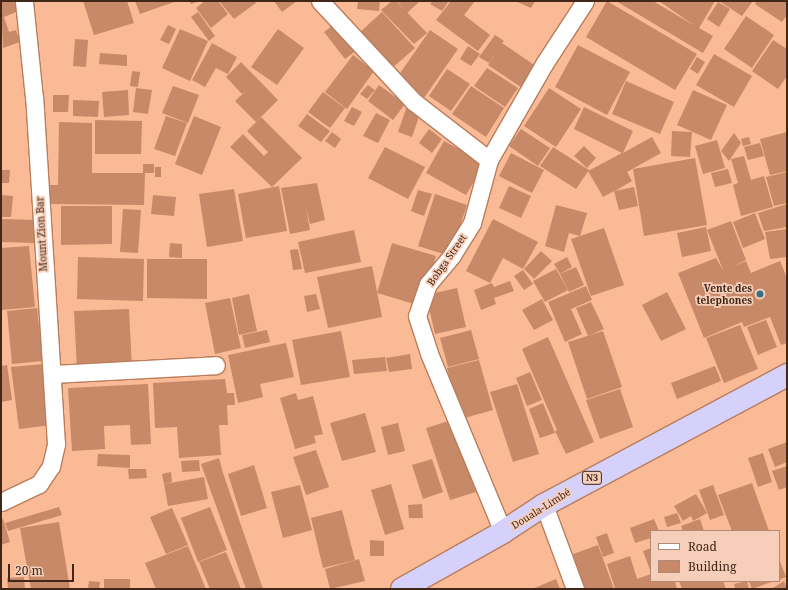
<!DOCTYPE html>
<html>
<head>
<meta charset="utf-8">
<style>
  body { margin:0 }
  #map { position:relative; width:788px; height:590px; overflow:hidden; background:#fbba96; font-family:"Noto Serif",serif }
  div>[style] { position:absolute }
  .building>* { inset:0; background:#c78967 }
  .roads { filter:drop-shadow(1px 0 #b97d5b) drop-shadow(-1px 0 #b97d5b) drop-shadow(0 1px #b97d5b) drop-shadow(0 -1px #b97d5b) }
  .street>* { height:17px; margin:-8.5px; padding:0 8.5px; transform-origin:8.5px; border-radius:8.5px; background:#fff }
  .highway>* { height:22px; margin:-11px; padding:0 11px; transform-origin:11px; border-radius:11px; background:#d5d1fa }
  .dots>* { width:11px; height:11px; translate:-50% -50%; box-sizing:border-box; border:2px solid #f6ceb9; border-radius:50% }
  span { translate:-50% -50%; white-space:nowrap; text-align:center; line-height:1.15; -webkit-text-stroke:3.5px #f6ceb9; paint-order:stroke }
  .shield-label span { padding:1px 3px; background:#f6ceb9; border:1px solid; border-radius:3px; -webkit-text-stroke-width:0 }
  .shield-label { font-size:9px; color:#402718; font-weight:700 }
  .street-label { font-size:10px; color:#402718 }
  .poi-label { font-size:10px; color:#402718; font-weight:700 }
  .right { translate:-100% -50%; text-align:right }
  .frame { position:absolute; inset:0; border:2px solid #402718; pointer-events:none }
  .legend { position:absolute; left:650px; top:530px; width:130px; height:52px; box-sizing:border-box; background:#f6ceb9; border:1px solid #ad8b79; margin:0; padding:5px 7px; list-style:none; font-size:12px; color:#402718 }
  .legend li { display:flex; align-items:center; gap:8px; height:20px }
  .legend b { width:20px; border:1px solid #ad8b79 }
  .scale { position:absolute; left:8px; top:564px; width:66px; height:18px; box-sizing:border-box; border:2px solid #402718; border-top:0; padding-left:5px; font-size:12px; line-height:14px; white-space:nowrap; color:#402718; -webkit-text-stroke:3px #f6ceb9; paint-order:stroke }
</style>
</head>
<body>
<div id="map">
  <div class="building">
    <div style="clip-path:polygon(1px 1px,18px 1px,21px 10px,4px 17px,9px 32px,16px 30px,20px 42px,3px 48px)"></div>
    <div style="clip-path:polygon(83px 1px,127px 1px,134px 23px,94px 35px)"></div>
    <div style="clip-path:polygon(135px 1px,177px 1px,140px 14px)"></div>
    <div style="clip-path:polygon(189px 1px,199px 1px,191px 4px)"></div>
    <div style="clip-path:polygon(205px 1px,218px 1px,228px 14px,211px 28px,196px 8px)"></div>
    <div style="clip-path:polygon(219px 1px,254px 1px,256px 3px,234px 19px)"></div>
    <div style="clip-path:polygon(274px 1px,297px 1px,282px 12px)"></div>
    <div style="clip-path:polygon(358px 1px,380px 1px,379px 11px,357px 9px)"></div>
    <div style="clip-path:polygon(392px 1px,396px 1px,427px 33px,414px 44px,381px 10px)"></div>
    <div style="clip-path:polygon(397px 1px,420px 1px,407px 13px)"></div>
    <div style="clip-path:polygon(433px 1px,449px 1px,442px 11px,430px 4px)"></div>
    <div style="clip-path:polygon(451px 1px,475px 1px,464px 15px,490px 35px,478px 51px,436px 20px)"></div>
    <div style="clip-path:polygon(515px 1px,535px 1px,531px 8px)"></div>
    <div style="clip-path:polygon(607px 1px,697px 54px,675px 90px,586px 37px)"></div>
    <div style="clip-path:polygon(616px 1px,653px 1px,695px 26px,659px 1px,715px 1px,699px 28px,713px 36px,703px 53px)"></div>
    <div style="clip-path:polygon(719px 1px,753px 1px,742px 16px)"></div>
    <div style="clip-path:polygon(757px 1px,787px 1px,787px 15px,782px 22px,755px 4px)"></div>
    <div style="clip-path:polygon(718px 2px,730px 9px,719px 27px,707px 19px)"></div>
    <div style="clip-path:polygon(198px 12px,215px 36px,209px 41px,191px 17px)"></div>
    <div style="clip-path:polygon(382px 12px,415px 48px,391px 69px,358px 34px)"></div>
    <div style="clip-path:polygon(746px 16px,774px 35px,752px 68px,724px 49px)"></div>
    <div style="clip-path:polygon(336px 23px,357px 50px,345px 59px,324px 32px)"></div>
    <div style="clip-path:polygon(168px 25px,176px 29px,169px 44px,160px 40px)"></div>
    <div style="clip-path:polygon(180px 29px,208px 41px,190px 81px,162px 68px)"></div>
    <div style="clip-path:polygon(278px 29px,304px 48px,277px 85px,251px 67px)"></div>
    <div style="clip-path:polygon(430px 30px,458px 49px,424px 98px,396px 79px)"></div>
    <div style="clip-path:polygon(495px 35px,504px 41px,502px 43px,540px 69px,525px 90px,488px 65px,500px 47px,489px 63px,479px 57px)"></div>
    <div style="clip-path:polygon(75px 39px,88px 40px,86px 67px,73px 66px)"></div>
    <div style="clip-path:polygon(773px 40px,787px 49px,787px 76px,778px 89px,752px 71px)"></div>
    <div style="clip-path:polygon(212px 43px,237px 57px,228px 74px,216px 68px,205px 87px,192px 80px)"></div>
    <div style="clip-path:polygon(578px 45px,630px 72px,607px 115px,555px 87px)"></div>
    <div style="clip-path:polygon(468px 46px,480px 54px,471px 66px,460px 59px)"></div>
    <div style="clip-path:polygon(100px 53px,127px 55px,127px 66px,99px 64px)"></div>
    <div style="clip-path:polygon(714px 54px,752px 76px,734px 107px,696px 85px)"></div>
    <div style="clip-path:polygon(353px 55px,374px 71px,347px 109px,325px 92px)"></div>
    <div style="clip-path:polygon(697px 57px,705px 62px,698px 74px,690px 69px)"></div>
    <div style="clip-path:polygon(241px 62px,278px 100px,256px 122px,235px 101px,247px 90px,242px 94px,226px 77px)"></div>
    <div style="clip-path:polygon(487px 68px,518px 88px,505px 107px,474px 86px)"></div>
    <div style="clip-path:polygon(447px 69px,470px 84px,451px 111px,429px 96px)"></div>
    <div style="clip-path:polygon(132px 71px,140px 72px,138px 87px,130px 86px)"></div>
    <div style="clip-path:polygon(626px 81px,674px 102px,660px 134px,612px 114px)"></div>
    <div style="clip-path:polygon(368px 85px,375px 90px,367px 99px,360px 94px)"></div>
    <div style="clip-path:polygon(379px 85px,405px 104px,393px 120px,368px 101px)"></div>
    <div style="clip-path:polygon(173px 86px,199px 95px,188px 123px,162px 113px)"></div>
    <div style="clip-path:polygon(471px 86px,504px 108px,486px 137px,452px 114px)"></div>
    <div style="clip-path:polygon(136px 88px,152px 90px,148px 114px,133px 112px)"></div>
    <div style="clip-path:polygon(549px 88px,581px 109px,556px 147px,524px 126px)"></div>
    <div style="clip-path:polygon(128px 90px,129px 115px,104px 117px,102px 92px)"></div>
    <div style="clip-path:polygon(693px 90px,727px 105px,711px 140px,677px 125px)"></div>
    <div style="clip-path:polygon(323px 92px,345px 108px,330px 128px,308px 112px)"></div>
    <div style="clip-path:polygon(53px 95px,69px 95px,68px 112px,53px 112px)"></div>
    <div style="clip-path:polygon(73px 100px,99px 101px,98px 117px,73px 116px)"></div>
    <div style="clip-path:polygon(407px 106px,421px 111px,412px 137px,398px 132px)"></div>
    <div style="clip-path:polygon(352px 107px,362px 112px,354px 126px,344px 121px)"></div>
    <div style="clip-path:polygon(584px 107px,633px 131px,623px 153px,652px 137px,661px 153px,627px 172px,632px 181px,615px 191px,634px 187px,638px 206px,619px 210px,614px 191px,603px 197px,588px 171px,622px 153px,574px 129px)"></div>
    <div style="clip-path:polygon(376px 113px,390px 120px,378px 143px,363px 136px)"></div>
    <div style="clip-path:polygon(307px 114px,330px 131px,321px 142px,298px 126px)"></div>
    <div style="clip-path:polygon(166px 116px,187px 123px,175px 156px,154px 149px)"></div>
    <div style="clip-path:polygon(194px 116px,221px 127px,202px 175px,175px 164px)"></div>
    <div style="clip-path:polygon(261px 117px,302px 158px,272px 187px,230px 147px,243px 134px,264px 156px,268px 152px,247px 131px)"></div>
    <div style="clip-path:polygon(95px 120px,142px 121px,141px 154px,95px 154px)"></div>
    <div style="clip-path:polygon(59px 122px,92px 123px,92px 173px,143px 173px,143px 164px,154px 164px,154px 173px,145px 173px,144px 205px,47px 204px,47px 185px,58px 185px)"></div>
    <div style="clip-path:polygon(429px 129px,442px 139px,432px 153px,419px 143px)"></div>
    <div style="clip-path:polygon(521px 129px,550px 148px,538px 166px,509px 146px)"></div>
    <div style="clip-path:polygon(672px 131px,692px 132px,690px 157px,671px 156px)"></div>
    <div style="clip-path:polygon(332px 132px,341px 139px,335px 148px,325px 141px)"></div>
    <div style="clip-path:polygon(787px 132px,787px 171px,770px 175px,760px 139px)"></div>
    <div style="clip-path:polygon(734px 133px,741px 143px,729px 161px,721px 151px)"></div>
    <div style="clip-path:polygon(749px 137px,751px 144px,743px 146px,741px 139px)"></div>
    <div style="clip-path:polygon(717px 140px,725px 168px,703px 174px,695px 146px)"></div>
    <div style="clip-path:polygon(444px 141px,485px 163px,466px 195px,426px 173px)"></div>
    <div style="clip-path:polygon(760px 143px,764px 156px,748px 160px,744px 147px)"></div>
    <div style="clip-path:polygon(584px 146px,596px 158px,587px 168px,574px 156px)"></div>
    <div style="clip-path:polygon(385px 147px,425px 167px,408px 199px,368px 178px)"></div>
    <div style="clip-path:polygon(553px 147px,589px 170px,576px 189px,540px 166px)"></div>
    <div style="clip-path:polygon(511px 153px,544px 170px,532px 193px,499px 176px)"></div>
    <div style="clip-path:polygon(744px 156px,751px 180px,764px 176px,773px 207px,741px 216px,733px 185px,738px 183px,731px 159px)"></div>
    <div style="clip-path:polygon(695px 158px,707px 225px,644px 236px,633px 169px)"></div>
    <div style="clip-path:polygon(155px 167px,161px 167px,161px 177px,155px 177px)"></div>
    <div style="clip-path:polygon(728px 169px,732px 183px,715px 187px,711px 173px)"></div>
    <div style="clip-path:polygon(1px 170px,10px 170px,9px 183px,1px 183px)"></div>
    <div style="clip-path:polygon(787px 172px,787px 203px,774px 206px,766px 177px)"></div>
    <div style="clip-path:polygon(317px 183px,325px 220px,310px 224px,306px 208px,310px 230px,290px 234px,281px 188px)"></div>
    <div style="clip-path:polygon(279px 186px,287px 231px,246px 238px,238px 194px)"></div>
    <div style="clip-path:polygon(509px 186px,531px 196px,521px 218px,499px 208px)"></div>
    <div style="clip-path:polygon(234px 189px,243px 241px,207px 247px,199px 194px)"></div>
    <div style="clip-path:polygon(418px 190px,432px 194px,424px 216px,411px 211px)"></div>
    <div style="clip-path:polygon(435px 194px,467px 205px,450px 256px,418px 246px)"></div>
    <div style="clip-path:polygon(1px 195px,13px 196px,11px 217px,1px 217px)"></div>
    <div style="clip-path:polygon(153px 195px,176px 197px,174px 216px,151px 214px)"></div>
    <div style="clip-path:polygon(787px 204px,787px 227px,764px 231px,758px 213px)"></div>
    <div style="clip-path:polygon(556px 205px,587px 213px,580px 236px,569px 233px,564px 252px,545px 246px)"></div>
    <div style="clip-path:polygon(61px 206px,112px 206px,112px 244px,61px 245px)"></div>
    <div style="clip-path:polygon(123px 209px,141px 210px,138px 253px,120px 252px)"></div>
    <div style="clip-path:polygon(755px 213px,765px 239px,743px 248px,733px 222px)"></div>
    <div style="clip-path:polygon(1px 219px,35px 220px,34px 243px,1px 242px)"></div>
    <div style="clip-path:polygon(493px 219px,538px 242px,523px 269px,503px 258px,490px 283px,466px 271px)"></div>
    <div style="clip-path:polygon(731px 221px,746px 260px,732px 267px,746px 261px,751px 273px,780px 261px,787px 278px,787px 343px,781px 345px,770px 317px,744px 327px,742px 322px,704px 338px,678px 273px,716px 258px,723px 270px,707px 230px)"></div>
    <div style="clip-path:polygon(706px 227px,711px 251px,682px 257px,677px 233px)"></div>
    <div style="clip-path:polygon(604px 228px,624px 285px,591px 296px,571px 239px)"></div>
    <div style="clip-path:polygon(787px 229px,787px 257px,770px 259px,765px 232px)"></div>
    <div style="clip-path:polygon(354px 230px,361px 262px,305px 273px,298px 242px)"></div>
    <div style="clip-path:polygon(170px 243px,182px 244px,182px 258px,169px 257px)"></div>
    <div style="clip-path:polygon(392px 243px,436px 256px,421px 306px,377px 293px)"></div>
    <div style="clip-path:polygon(29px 246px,35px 307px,2px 310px,1px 248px)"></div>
    <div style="clip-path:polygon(298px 249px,302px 269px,293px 270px,290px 250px)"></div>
    <div style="clip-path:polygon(541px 251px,552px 261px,534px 279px,524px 269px)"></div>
    <div style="clip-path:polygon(78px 257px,144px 259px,143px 301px,77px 299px)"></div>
    <div style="clip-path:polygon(567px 257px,572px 267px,560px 274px,554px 264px)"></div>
    <div style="clip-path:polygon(147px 259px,207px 259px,207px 299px,147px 298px)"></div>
    <div style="clip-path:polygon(372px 266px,382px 317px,328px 328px,317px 277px)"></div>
    <div style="clip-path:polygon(576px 267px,584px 285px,569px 292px,560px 274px)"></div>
    <div style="clip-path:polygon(556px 269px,568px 290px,545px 302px,533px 281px)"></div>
    <div style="clip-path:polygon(523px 270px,533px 284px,524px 290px,514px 276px)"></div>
    <div style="clip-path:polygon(510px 281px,514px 291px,494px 298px,496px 304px,481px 310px,474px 290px,492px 283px,494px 287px)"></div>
    <div style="clip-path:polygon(586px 286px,592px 300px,571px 309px,582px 334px,565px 342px,548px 302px)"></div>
    <div style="clip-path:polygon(457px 288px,466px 327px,435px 334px,426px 295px)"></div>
    <div style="clip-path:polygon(667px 292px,686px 329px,661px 341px,642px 305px)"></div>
    <div style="clip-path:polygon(249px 294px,257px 331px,239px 335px,232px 298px)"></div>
    <div style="clip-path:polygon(316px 294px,320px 309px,307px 312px,304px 296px)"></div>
    <div style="clip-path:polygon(230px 298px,241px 348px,215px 354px,205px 303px)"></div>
    <div style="clip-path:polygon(542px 299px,553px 320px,534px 330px,522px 310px)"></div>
    <div style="clip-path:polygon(591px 302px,604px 329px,588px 336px,576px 308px)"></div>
    <div style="clip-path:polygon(37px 308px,43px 361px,12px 364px,7px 311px)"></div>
    <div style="clip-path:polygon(129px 309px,132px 368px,77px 370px,74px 311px)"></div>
    <div style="clip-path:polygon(766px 320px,777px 347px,758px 355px,747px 327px)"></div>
    <div style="clip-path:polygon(740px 325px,758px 369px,724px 383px,706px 338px)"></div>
    <div style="clip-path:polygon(267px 330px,270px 342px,245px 348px,242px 335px)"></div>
    <div style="clip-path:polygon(471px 330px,479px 359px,448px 367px,440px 338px)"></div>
    <div style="clip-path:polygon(341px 331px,350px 377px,301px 385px,292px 340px)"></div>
    <div style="clip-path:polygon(603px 331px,622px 387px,587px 399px,568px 342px)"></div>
    <div style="clip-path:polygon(548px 337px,594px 442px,566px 454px,555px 431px,578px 421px,557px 430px,522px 349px)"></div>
    <div style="clip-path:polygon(286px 343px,294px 377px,260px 384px,263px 397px,238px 403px,228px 355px)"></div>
    <div style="clip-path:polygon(410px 354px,412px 369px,389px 372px,386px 358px)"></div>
    <div style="clip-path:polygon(385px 357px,387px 371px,354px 374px,352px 360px)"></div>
    <div style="clip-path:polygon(479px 360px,493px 410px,461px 419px,447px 368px)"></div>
    <div style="clip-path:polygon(44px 364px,52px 425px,19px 429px,11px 367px)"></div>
    <div style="clip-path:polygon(7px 365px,12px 400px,1px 402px,1px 366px)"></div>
    <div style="clip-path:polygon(715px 366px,721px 381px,677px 399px,671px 383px)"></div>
    <div style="clip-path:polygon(530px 372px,542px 400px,527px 406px,516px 378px)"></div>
    <div style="clip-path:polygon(225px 379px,227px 393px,234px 393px,235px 405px,227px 405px,228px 425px,219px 425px,221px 455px,179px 458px,177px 427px,155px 428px,153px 383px)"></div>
    <div style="clip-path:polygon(148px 384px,151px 444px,131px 445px,130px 425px,104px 426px,105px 449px,72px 451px,68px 388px)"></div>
    <div style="clip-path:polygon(517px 384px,539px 454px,513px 462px,490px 392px)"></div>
    <div style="clip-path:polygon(620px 389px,633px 427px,600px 439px,586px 400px)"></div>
    <div style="clip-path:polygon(296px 393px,298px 400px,313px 396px,323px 434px,314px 436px,316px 443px,295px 449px,280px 398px)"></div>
    <div style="clip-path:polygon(543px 403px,555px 433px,540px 438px,529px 409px)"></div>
    <div style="clip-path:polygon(365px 413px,376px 452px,342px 461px,330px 423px)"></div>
    <div style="clip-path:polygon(452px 420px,476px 492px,450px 500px,426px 428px)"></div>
    <div style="clip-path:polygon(398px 423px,405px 451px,388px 455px,381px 427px)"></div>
    <div style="clip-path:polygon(787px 442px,787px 462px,775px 467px,768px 449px)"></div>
    <div style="clip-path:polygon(316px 450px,329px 487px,306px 495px,293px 457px)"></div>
    <div style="clip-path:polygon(763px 453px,772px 482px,758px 487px,748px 458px)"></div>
    <div style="clip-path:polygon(98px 454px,130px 455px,130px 468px,97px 466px)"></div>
    <div style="clip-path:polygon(219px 458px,223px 473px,263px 589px,246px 589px,206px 478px,201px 464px)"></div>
    <div style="clip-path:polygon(432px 459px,443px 492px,423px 499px,412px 465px)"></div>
    <div style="clip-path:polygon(199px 460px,200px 471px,182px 472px,181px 461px)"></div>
    <div style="clip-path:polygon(254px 465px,267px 508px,241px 516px,228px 474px)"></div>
    <div style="clip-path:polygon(787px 466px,787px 487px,779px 490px,772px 471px)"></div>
    <div style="clip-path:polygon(128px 469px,146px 469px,147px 478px,129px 479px)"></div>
    <div style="clip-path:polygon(171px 472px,172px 482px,164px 484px,162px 474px)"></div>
    <div style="clip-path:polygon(204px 477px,208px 499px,168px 506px,164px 484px)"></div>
    <div style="clip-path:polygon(752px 483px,769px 531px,732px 531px,718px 495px)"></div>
    <div style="clip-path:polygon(391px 484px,404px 529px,385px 535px,371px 490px)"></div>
    <div style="clip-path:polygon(300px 485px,312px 530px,283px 538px,271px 492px)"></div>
    <div style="clip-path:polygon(713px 485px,724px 515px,710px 520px,699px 490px)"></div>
    <div style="clip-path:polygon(696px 494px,707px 513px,693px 521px,691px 516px,683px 521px,674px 506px)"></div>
    <div style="clip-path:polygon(422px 504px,423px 518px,409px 518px,408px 505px)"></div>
    <div style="clip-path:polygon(59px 507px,62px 515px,8px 531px,5px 523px)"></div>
    <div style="clip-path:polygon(210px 507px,227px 550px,198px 562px,181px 518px)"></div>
    <div style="clip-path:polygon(172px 508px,188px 545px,166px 554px,150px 517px)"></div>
    <div style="clip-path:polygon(342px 510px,355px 560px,323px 568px,311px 518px)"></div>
    <div style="clip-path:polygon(677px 513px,681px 523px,667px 527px,664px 517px)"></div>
    <div style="clip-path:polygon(3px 519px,10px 542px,1px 545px,1px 520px)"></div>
    <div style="clip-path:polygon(654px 519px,659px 531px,651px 531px,651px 538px,635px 543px,630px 528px)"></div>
    <div style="clip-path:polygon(700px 519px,704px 531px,683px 531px,681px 526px)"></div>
    <div style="clip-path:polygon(59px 522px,70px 589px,31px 589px,20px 528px)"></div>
    <div style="clip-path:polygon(607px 533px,614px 553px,603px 557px,596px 537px)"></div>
    <div style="clip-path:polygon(370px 540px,384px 541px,384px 556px,370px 556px)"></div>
    <div style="clip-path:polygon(598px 545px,614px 589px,585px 589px,573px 554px)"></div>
    <div style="clip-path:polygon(188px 546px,206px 589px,156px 589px,145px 563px)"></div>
    <div style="clip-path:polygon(651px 548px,651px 573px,643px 551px)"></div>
    <div style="clip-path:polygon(226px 552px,241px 589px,210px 589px,199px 562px)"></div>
    <div style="clip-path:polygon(630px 556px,637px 579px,651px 574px,651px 581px,675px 581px,677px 589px,615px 588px,607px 564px)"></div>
    <div style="clip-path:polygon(359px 559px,365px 581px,330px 589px,325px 569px)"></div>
    <div style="clip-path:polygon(779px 559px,786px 577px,779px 580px)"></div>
    <div style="clip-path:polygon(24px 577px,25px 589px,8px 589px,7px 578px)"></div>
    <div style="clip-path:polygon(104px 579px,130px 579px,130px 589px,104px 589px)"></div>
    <div style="clip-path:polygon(556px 579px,560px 589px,532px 589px)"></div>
    <div style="clip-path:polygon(89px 581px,100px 582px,99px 589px,88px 589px)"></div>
    <div style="clip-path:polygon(679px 581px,723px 581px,726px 589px,682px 589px)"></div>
    <div style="clip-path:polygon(747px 581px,749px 589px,735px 589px,734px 584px)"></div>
    <div style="clip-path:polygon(749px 581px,774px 581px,752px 589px)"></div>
    <div style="clip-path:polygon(784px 581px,787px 589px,771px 589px)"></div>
  </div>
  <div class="roads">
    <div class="street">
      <div style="left:320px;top:1px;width:138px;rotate:47.1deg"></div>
      <div style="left:414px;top:102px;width:95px;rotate:37.7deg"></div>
      <div style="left:52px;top:374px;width:164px;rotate:-3.1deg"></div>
      <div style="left:1px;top:502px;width:42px;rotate:-25.3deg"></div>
      <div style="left:39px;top:484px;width:22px;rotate:-56deg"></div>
      <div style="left:51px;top:466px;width:23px;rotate:-77deg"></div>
      <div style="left:56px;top:444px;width:347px;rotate:-93.6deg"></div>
      <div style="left:34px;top:98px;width:98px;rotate:-95.9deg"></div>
      <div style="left:544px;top:505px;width:90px;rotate:69.7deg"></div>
      <div style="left:503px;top:532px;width:194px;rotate:-112.5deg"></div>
      <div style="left:429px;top:353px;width:39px;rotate:-108deg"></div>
      <div style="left:417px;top:316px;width:34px;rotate:-71deg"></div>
      <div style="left:428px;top:284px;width:38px;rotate:-50deg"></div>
      <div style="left:452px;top:255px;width:38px;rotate:-58deg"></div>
      <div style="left:472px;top:223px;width:65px;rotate:-74.9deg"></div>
      <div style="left:489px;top:160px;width:111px;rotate:-60.2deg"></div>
      <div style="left:544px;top:64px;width:75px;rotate:-56.9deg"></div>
    </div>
    <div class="highway">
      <div style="left:402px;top:589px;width:116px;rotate:-29.4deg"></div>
      <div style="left:503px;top:532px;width:49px;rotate:-33.4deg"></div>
      <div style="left:544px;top:505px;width:276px;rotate:-28.1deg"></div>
    </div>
  </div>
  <div class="dots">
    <div style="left:760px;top:294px;background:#377089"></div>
  </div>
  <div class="shield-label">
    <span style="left:592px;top:478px">N3</span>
  </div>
  <div class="street-label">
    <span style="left:42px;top:234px;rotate:-93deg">Mount Zion Bar</span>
    <span style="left:447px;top:260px;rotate:-55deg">Bobga Street</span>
    <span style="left:541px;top:509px;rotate:-32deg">Douala-Limbé</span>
  </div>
  <div class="poi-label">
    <span class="right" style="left:752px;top:294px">Vente des<br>telephones</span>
  </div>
  <div class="frame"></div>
  <ul class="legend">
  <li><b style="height:5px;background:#fff"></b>Road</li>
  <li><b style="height:11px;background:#c78967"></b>Building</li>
  </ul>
  <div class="scale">20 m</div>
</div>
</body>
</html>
